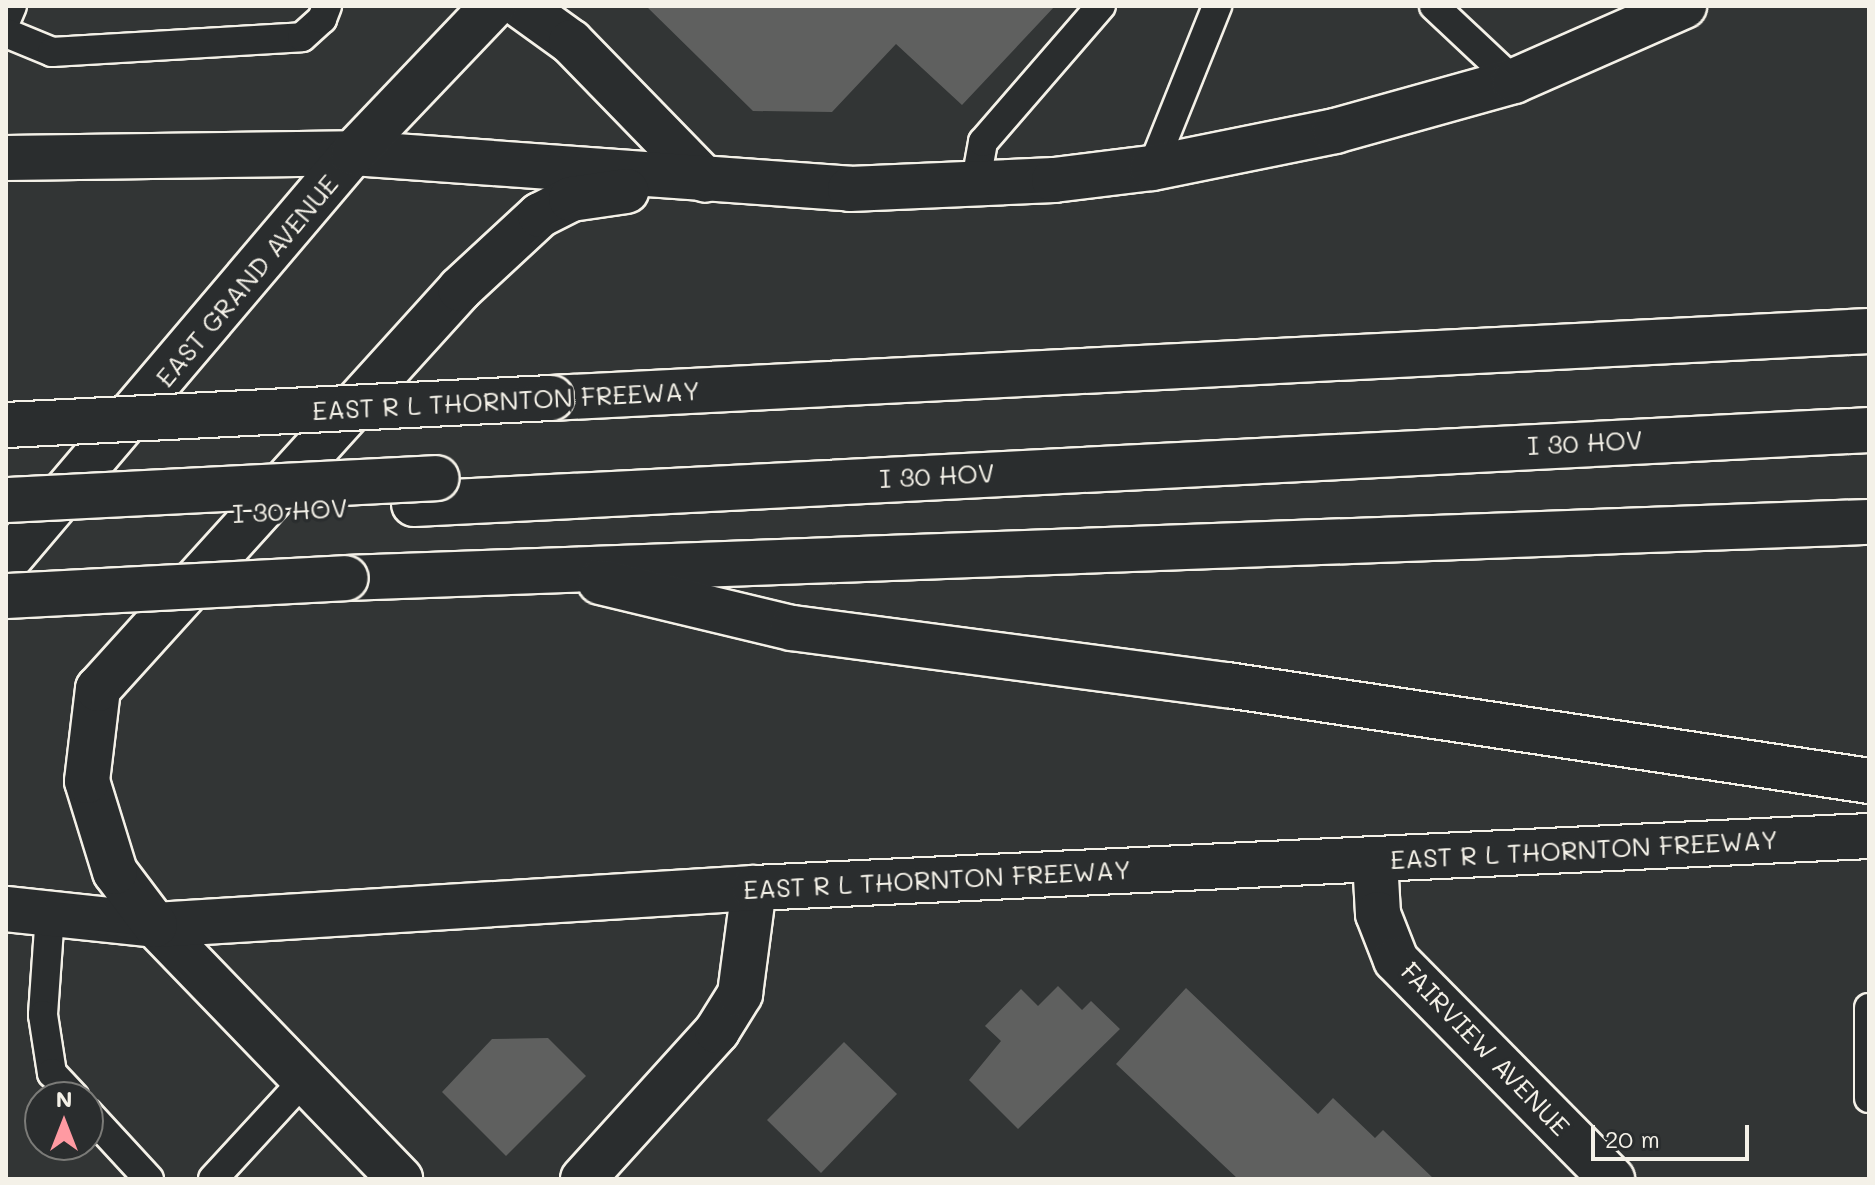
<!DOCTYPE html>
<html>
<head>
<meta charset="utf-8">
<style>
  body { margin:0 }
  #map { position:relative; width:1875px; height:1185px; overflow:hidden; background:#323535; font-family:Mali,sans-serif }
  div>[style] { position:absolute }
  .building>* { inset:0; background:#5f605f }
  .roads { filter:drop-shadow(2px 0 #f4f1e8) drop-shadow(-2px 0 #f4f1e8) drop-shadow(0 2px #f4f1e8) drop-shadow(0 -2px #f4f1e8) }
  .lane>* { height:28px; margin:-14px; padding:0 14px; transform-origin:14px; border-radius:14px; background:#2a2d2e }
  .street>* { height:44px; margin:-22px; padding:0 22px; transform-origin:22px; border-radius:22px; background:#2a2d2e }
  .secondary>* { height:44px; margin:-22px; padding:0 22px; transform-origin:22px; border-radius:22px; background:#2a2d2e }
  .primary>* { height:44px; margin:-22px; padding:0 22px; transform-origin:22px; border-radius:22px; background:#2a2d2e }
  .highway>* { height:44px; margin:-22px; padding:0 22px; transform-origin:22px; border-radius:22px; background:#2a2d2e }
  .bridges { filter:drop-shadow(2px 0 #f4f1e8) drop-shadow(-2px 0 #f4f1e8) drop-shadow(0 2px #f4f1e8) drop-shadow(0 -2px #f4f1e8) }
  .highway-bridge>* { height:44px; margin:-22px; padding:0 22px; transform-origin:22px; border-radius:22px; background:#2a2d2e }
  span { translate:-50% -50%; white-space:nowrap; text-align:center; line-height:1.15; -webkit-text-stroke:7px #2a2d2e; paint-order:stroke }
  .street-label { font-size:26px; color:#f4f1e8 }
  .frame { position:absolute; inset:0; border:8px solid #f4f1e8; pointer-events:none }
  .north { position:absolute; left:24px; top:1081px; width:80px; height:80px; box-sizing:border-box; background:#2a2d2e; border:2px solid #7b7b78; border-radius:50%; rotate:0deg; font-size:22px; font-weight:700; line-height:32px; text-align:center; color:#f4f1e8 }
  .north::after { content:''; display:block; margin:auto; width:28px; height:36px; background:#ff9aa2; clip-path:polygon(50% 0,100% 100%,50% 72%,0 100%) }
  .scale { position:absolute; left:1591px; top:1125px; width:158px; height:36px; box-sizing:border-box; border:4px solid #f4f1e8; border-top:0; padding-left:10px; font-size:24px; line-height:28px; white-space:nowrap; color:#f4f1e8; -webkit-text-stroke:6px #2a2d2e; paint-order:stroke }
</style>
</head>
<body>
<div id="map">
  <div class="building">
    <div style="clip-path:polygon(646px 6px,1055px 6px,962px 105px,896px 44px,832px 112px,753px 111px)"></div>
    <div style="clip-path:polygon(1058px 986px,1082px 1010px,1091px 1001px,1120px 1029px,1018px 1129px,969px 1080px,1001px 1041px,985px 1026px,1021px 989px,1038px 1006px)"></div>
    <div style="clip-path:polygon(1186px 988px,1318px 1114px,1333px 1098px,1375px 1138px,1383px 1130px,1434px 1179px,1238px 1179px,1116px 1064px)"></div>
    <div style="clip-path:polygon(548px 1038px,586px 1076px,506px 1156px,442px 1092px,492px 1039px)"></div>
    <div style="clip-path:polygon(844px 1042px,897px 1094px,821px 1173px,767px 1120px)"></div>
  </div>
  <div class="roads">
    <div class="lane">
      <div style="left:1434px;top:6px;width:110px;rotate:43.2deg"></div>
      <div style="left:6px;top:20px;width:15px;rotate:-67deg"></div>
      <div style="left:6px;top:33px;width:50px;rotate:22.4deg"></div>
      <div style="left:52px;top:52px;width:250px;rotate:-3.4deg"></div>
      <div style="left:302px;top:37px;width:27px;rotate:-42deg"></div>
      <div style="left:322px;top:19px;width:14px;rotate:-69deg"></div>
      <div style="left:1152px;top:168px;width:175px;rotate:-68.1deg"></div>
      <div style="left:975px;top:186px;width:45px;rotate:-79.7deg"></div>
      <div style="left:983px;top:142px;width:180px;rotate:-49.1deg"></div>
      <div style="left:50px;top:914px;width:101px;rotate:94deg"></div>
      <div style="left:43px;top:1015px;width:59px;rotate:81.2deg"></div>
      <div style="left:52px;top:1073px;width:33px;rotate:47deg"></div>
      <div style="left:1869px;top:1098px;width:90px;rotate:-90deg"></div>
      <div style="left:88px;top:1113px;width:90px;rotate:47.3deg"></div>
      <div style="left:213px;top:1179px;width:134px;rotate:-47.4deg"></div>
    </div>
    <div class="street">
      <div style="left:1375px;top:860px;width:54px;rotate:86.8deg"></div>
      <div style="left:1378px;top:914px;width:49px;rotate:68.6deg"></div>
      <div style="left:1396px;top:960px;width:308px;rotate:45.4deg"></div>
      <div style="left:155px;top:925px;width:353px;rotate:46deg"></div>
      <div style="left:583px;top:1179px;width:200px;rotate:-47.8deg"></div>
      <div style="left:717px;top:1031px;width:44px;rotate:-58.1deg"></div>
      <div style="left:740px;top:994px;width:107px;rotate:-82.5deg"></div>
    </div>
    <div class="secondary">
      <div style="left:521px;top:6px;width:62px;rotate:35.8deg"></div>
      <div style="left:571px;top:42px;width:192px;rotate:45.8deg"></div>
      <div style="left:6px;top:158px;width:347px;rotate:-0.8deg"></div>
      <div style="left:353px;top:153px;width:498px;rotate:4.1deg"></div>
      <div style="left:850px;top:189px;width:204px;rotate:-2.5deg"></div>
      <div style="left:1054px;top:180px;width:99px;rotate:-7deg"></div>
      <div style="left:1152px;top:168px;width:187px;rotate:-11.4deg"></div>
      <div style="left:1335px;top:131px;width:186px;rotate:-15.6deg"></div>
      <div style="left:1514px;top:81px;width:186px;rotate:-23.8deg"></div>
      <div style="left:6px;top:909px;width:150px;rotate:6.1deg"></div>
      <div style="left:155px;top:925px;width:600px;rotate:-3.53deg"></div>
      <div style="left:754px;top:888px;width:1116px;rotate:-2.67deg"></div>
      <div style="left:155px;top:925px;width:66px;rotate:-127deg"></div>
      <div style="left:115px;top:872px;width:95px;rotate:-107.1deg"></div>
      <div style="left:87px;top:781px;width:93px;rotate:-83.2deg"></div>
      <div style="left:98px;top:689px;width:539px;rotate:-47.85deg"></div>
      <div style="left:460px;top:289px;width:109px;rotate:-42.8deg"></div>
      <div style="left:540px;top:215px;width:35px;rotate:-27deg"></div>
      <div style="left:571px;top:199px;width:56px;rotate:-8.3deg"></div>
    </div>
    <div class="primary">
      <div style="left:6px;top:562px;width:536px;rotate:-49.69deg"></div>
      <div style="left:353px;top:153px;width:203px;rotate:-46.4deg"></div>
    </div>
    <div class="highway">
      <div style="left:551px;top:398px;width:1320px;rotate:-2.91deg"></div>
      <div style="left:414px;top:504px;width:1457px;rotate:-2.91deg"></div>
      <div style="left:346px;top:578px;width:1524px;rotate:-2.11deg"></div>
      <div style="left:600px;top:582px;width:197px;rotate:13.5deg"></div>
      <div style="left:792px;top:628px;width:439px;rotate:7.5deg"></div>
      <div style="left:1227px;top:685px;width:649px;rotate:8.5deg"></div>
    </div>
  </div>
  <div class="bridges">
    <div class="highway-bridge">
      <div style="left:6px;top:425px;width:546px;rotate:-2.84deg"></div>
      <div style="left:6px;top:500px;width:431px;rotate:-2.9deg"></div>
      <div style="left:6px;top:596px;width:340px;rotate:-3deg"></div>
    </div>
  </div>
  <div class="street-label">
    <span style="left:247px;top:281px;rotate:-50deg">EAST GRAND AVENUE</span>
    <span style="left:506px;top:401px;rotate:-3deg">EAST R L THORNTON FREEWAY</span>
    <span style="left:1585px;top:443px;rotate:-3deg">I 30 HOV</span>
    <span style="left:937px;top:476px;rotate:-3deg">I 30 HOV</span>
    <span style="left:290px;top:511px;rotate:-3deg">I 30 HOV</span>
    <span style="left:1584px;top:850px;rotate:-3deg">EAST R L THORNTON FREEWAY</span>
    <span style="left:937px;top:880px;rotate:-3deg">EAST R L THORNTON FREEWAY</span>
    <span style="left:1485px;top:1049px;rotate:46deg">FAIRVIEW AVENUE</span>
  </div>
  <div class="frame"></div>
  <div class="north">N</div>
  <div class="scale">20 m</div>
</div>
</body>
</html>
